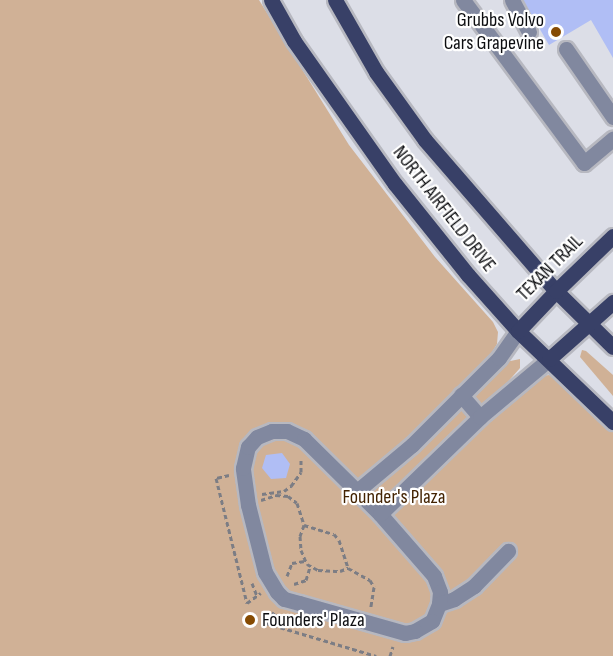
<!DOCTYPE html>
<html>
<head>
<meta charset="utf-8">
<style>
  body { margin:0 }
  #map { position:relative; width:613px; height:656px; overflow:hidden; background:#dcdee7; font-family:"Sofia Sans Condensed",sans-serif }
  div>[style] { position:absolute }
  .green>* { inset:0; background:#d0b196 }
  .building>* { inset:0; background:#b0bef5 }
  .path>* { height:3px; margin-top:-1.5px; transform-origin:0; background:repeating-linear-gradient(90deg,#7c7d84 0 4.5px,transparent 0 7.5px) }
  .roads { filter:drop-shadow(2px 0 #b7b8c0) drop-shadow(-2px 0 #b7b8c0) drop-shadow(0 2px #b7b8c0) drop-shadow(0 -2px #b7b8c0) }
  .minor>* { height:15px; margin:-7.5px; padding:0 7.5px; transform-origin:7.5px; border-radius:7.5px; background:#81889f }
  .major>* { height:15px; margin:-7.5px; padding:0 7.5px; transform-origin:7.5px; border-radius:7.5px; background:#384067 }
  .dots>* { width:16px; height:16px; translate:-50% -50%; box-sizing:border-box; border:3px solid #fff; border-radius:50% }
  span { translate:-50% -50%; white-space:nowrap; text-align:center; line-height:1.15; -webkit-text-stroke:4.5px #fff; paint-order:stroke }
  .poi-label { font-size:20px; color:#0c0d10 }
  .right { translate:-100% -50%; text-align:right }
  .left { translate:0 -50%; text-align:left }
  .street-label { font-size:20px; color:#0c0d10 }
  .park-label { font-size:20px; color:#432302 }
</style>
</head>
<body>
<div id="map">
  <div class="green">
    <div style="clip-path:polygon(0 0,259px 0,349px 145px,435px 257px,493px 322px,498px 332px,497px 344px,486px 363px,495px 372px,506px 362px,520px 359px,520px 368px,506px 384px,515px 393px,535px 377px,549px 375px,557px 378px,570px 389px,568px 392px,613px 432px,613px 656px,0 656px)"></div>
    <div style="clip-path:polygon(582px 350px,586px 351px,613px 375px,613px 396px,580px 357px)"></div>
  </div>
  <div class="building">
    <div style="clip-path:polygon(523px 0,613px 0,613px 58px,591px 20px,549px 45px)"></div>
    <div style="clip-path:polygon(282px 453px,290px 464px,286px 478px,271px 479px,262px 468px,266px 455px)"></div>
  </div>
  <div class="path">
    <div style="left:229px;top:475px;width:13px;rotate:167deg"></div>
    <div style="left:216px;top:478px;width:129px;rotate:76.1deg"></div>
    <div style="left:247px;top:603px;width:17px;rotate:-36deg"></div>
    <div style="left:262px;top:494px;width:22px;rotate:-8deg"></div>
    <div style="left:284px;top:491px;width:9px;rotate:-36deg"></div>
    <div style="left:291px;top:486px;width:17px;rotate:-54deg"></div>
    <div style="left:301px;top:472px;width:12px;rotate:-90deg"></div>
    <div style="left:261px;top:500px;width:16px;rotate:-18deg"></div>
    <div style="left:276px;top:495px;width:12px;rotate:5deg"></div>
    <div style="left:288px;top:496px;width:11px;rotate:38deg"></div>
    <div style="left:297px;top:503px;width:23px;rotate:72deg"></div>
    <div style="left:304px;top:525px;width:31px;rotate:17deg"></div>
    <div style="left:334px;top:534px;width:8px;rotate:50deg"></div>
    <div style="left:339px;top:540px;width:29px;rotate:72deg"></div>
    <div style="left:348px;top:568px;width:25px;rotate:29deg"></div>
    <div style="left:370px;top:580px;width:8px;rotate:60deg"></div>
    <div style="left:374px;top:587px;width:20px;rotate:99deg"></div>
    <div style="left:304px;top:525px;width:12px;rotate:110deg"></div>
    <div style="left:300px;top:536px;width:14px;rotate:86deg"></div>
    <div style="left:301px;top:550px;width:15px;rotate:67deg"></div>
    <div style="left:307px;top:564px;width:13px;rotate:29deg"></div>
    <div style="left:318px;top:570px;width:22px;rotate:3deg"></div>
    <div style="left:340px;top:571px;width:9px;rotate:-21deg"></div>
    <div style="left:287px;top:576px;width:14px;rotate:-69deg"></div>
    <div style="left:292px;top:563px;width:13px;rotate:-9deg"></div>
    <div style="left:252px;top:583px;width:14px;rotate:69deg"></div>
    <div style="left:294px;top:584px;width:13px;rotate:-18deg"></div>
    <div style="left:306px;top:580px;width:14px;rotate:-73deg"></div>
    <div style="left:274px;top:612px;width:14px;rotate:126deg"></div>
    <div style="left:266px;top:623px;width:115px;rotate:16.7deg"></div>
    <div style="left:272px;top:614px;width:15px;rotate:16deg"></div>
    <div style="left:390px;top:656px;width:10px;rotate:-73deg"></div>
  </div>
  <div class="roads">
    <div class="minor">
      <div style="left:463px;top:0;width:203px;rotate:53.4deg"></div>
      <div style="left:584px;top:163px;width:38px;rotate:-40deg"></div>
      <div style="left:512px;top:0;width:36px;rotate:62deg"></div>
      <div style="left:566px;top:49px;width:83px;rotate:55.3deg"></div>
      <div style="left:461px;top:395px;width:29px;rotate:49deg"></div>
      <div style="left:272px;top:431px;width:15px"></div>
      <div style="left:287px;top:431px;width:19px;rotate:25deg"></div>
      <div style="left:304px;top:439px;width:107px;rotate:44.6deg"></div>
      <div style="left:380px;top:514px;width:82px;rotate:48.9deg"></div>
      <div style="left:434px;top:576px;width:17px;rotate:69deg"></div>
      <div style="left:440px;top:592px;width:12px;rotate:95deg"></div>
      <div style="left:439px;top:604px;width:18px;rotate:112deg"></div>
      <div style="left:432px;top:621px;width:20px;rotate:150deg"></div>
      <div style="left:415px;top:631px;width:10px;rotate:169deg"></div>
      <div style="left:405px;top:633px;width:110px;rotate:-164.2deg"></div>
      <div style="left:299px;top:603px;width:16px;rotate:-165deg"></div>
      <div style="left:284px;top:599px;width:10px;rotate:-135deg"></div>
      <div style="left:277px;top:592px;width:23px;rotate:-121deg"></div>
      <div style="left:265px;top:572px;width:69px;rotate:-104.2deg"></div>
      <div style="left:248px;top:505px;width:37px;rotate:-98deg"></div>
      <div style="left:243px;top:468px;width:22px;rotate:-77deg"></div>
      <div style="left:248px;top:447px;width:13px;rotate:-48deg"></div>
      <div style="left:257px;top:437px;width:16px;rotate:-22deg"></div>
      <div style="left:357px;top:491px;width:72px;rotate:-39.9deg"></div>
      <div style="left:412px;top:445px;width:123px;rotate:-45deg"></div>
      <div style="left:499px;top:358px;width:33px;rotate:-55deg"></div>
      <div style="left:380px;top:514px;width:139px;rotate:-44.1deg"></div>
      <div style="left:480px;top:417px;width:90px;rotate:-40deg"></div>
      <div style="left:439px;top:604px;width:16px;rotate:-18deg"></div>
      <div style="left:454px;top:599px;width:24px;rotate:-33deg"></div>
      <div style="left:474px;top:586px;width:49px;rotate:-45.8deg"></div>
    </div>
    <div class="major">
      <div style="left:271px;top:0;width:47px;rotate:60.7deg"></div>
      <div style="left:294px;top:41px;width:175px;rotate:54.8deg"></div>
      <div style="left:395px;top:184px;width:117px;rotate:51.3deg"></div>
      <div style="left:468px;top:275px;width:75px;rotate:48.2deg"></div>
      <div style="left:518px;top:331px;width:132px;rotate:43.8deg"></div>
      <div style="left:335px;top:0;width:83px;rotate:60.3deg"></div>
      <div style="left:376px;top:72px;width:84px;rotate:54.2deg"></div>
      <div style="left:425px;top:140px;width:200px;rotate:49.1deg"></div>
      <div style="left:556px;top:291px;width:80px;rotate:44.5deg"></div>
      <div style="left:518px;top:331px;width:55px;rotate:-46.5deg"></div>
      <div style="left:556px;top:291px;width:79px;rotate:-44deg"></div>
      <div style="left:549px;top:359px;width:86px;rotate:-41.7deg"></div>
    </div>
  </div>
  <div class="dots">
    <div style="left:556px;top:32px;background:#864b03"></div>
    <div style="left:250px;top:620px;background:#864b03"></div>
  </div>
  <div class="poi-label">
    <span class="right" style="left:544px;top:32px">Grubbs Volvo<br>Cars Grapevine</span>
    <span class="left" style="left:262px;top:620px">Founders' Plaza</span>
  </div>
  <div class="street-label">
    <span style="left:444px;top:209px;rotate:52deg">NORTH AIRFIELD DRIVE</span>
    <span style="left:550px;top:268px;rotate:-45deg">TEXAN TRAIL</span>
  </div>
  <div class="park-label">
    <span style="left:394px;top:497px">Founder's Plaza</span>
  </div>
</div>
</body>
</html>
